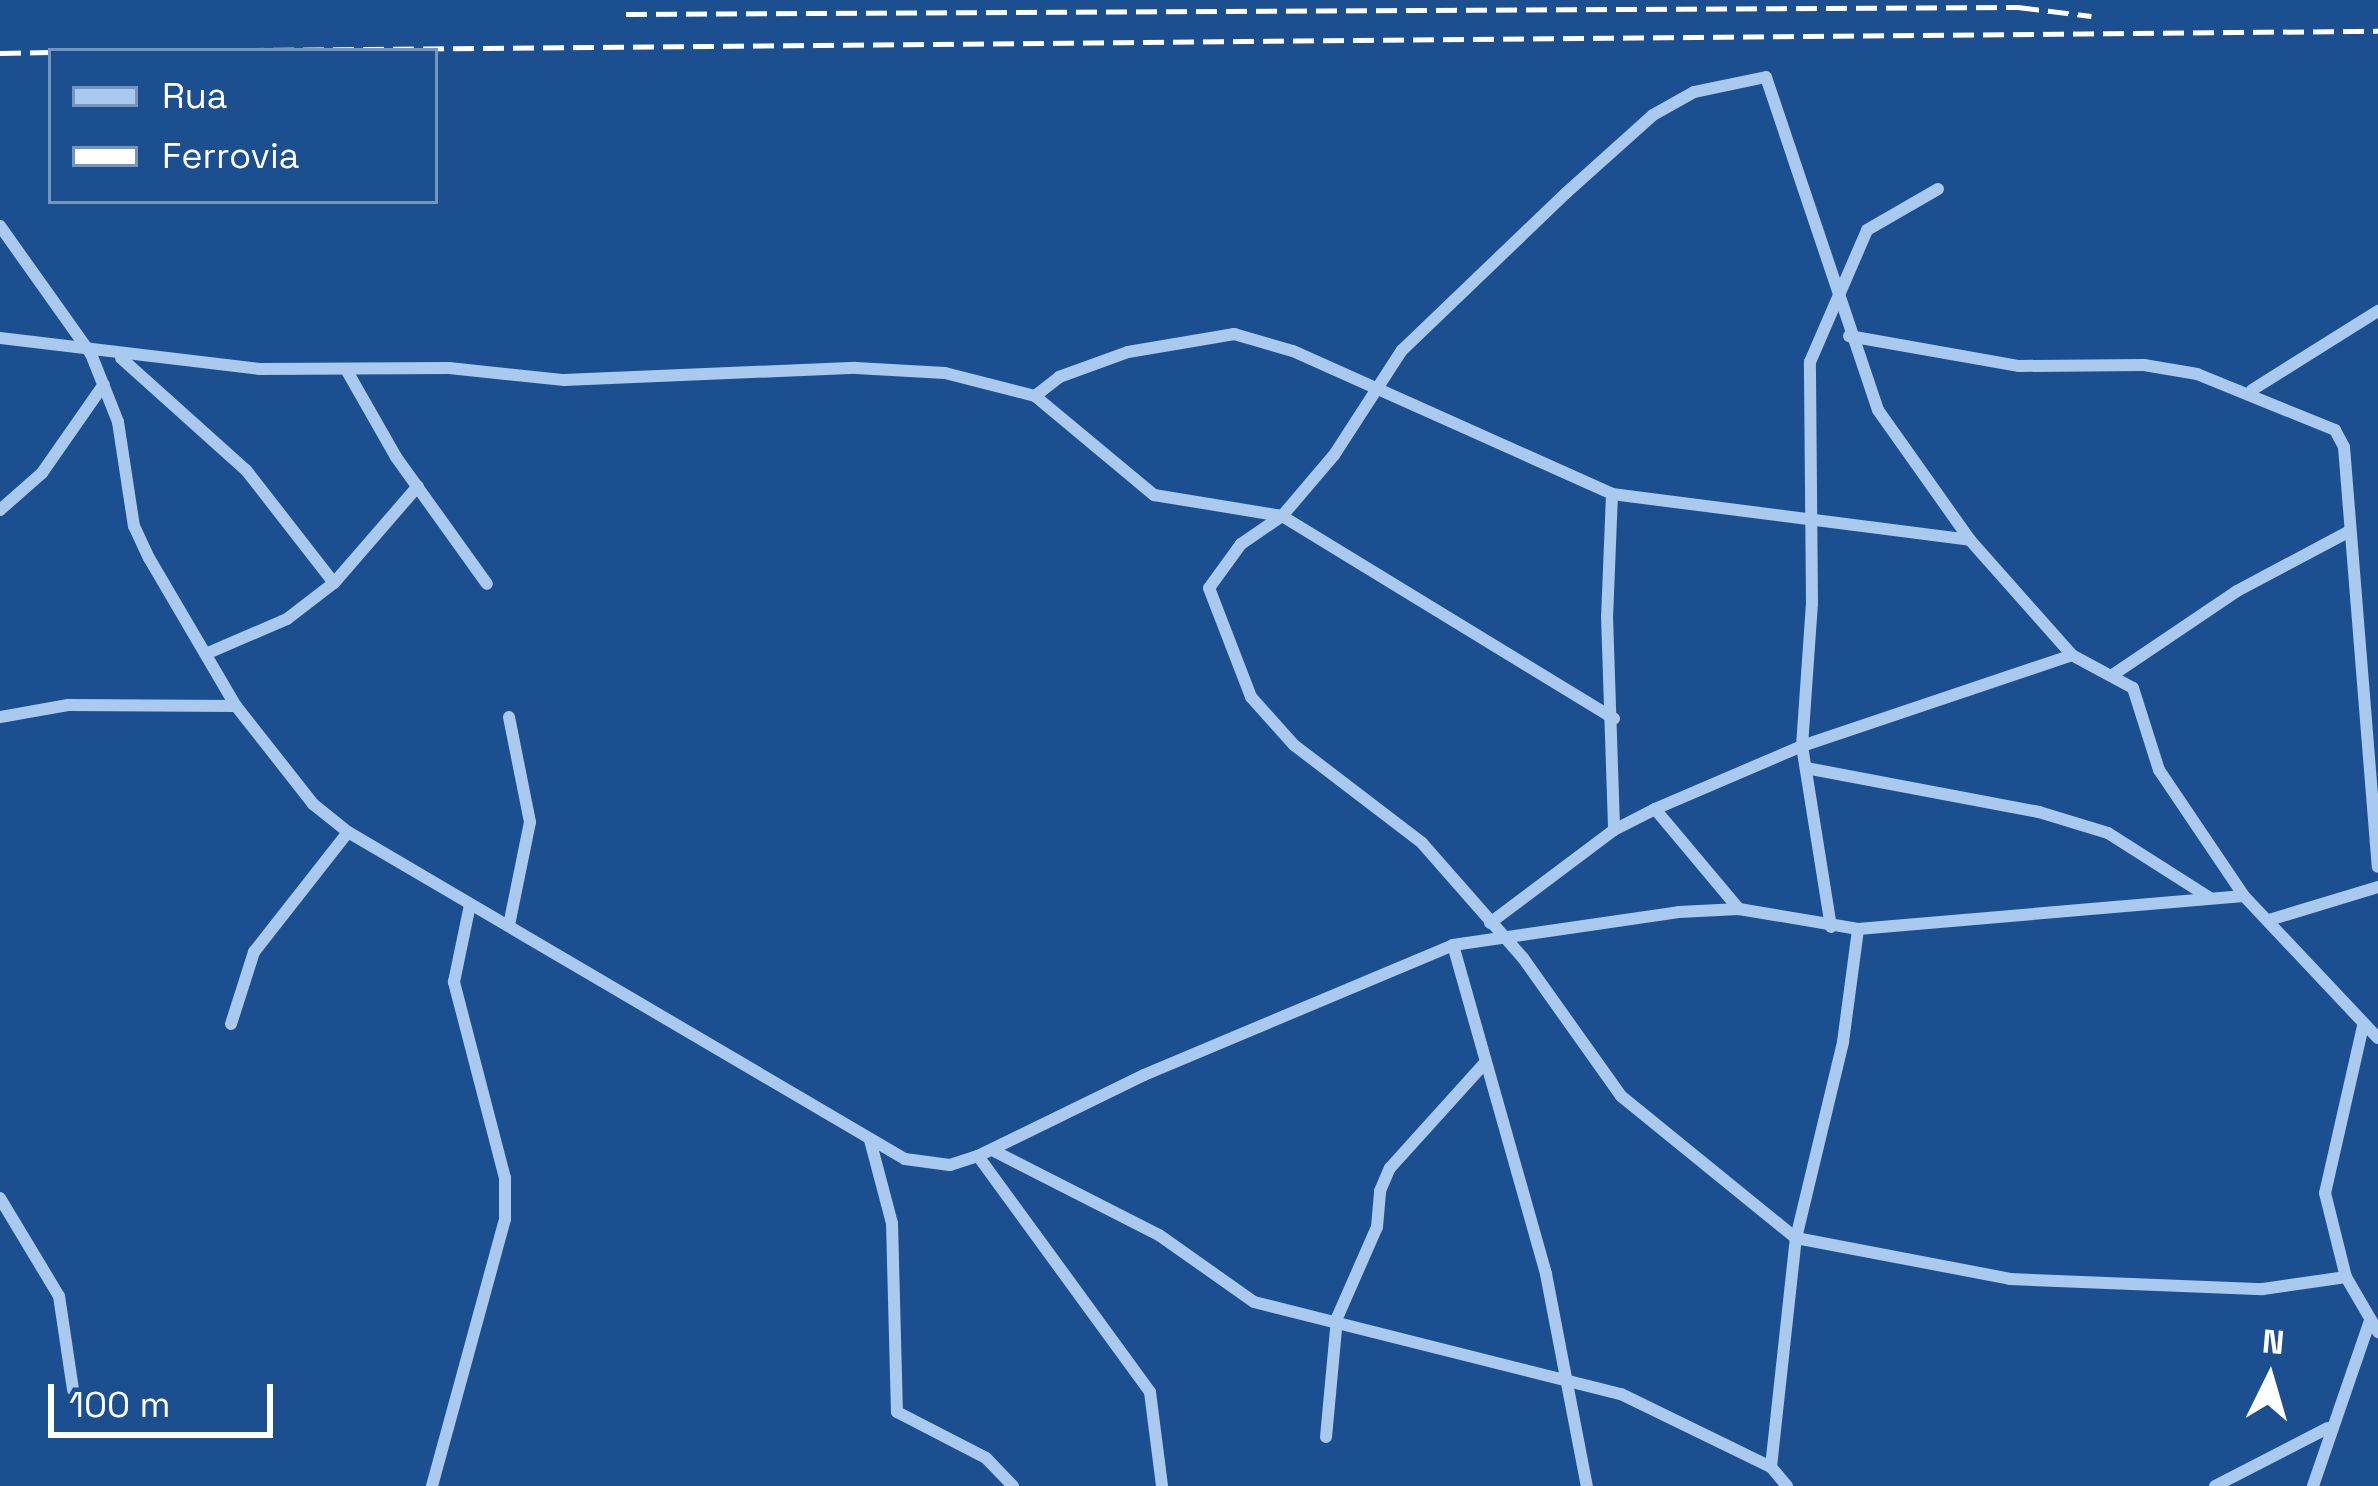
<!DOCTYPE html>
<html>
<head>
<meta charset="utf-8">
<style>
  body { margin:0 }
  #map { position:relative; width:2378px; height:1486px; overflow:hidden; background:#1b4f8f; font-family:"Space Grotesk",sans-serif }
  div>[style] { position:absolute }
  .street>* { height:12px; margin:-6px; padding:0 6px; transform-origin:6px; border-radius:6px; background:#a9c9ee }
  .rail>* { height:4.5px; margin-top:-2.25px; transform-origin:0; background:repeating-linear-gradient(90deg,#fff 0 21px,transparent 0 30px) }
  span { translate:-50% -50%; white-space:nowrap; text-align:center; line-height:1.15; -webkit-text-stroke:9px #1b4f8f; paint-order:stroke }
  .legend { position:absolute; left:48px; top:48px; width:390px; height:156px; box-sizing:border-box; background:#1b4f8f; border:3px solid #7695bc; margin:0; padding:15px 21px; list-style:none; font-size:36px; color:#fff }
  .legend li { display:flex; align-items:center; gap:24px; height:60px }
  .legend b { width:60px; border:3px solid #7695bc }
  .north { position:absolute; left:2210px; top:1318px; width:120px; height:120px; -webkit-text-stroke:9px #1b4f8f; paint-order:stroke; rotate:5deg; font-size:33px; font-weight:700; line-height:48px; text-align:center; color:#fff }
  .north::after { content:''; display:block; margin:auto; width:42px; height:54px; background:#fff; clip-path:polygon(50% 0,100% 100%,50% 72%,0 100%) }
  .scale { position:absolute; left:48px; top:1384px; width:225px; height:54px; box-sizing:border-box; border:6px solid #fff; border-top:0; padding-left:15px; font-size:36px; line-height:42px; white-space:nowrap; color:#fff; -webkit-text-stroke:9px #1b4f8f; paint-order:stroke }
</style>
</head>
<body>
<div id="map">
  <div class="street">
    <div style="left:0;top:226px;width:157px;rotate:54.6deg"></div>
    <div style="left:91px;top:354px;width:73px;rotate:68.3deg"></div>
    <div style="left:118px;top:422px;width:105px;rotate:81.3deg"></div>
    <div style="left:134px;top:526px;width:35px;rotate:65deg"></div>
    <div style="left:149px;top:558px;width:172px;rotate:59.6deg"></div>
    <div style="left:236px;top:706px;width:125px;rotate:51.8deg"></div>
    <div style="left:313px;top:804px;width:45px;rotate:38.7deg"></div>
    <div style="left:348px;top:832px;width:646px;rotate:30.42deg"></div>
    <div style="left:905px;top:1159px;width:45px;rotate:7.6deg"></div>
    <div style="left:950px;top:1165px;width:29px;rotate:-18deg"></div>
    <div style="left:978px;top:1156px;width:185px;rotate:-26deg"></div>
    <div style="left:1144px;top:1075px;width:335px;rotate:-22.8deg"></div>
    <div style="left:1453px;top:945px;width:228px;rotate:-8.3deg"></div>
    <div style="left:1679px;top:912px;width:60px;rotate:-2.9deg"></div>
    <div style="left:1739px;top:909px;width:121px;rotate:9.5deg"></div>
    <div style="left:1858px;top:929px;width:387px;rotate:-4.9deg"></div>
    <div style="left:2244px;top:896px;width:195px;rotate:46.7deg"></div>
    <div style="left:1849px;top:336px;width:173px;rotate:10deg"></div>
    <div style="left:2019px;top:366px;width:125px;rotate:-0.5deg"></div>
    <div style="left:2144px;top:365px;width:54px;rotate:9.6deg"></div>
    <div style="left:2197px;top:374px;width:149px;rotate:22.1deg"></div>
    <div style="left:2335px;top:430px;width:19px;rotate:62deg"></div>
    <div style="left:2344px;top:447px;width:421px;rotate:85.4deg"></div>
    <div style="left:0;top:338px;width:261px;rotate:6.8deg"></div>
    <div style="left:259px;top:369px;width:190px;rotate:-0.3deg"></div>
    <div style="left:449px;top:368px;width:116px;rotate:6deg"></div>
    <div style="left:564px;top:380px;width:292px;rotate:-2.4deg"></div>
    <div style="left:856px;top:368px;width:89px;rotate:3.2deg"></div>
    <div style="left:945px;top:373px;width:93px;rotate:14.3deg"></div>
    <div style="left:1035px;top:396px;width:155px;rotate:39.8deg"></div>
    <div style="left:1154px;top:495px;width:130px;rotate:9.3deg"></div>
    <div style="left:1282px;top:516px;width:389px;rotate:31.4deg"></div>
    <div style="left:121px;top:358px;width:168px;rotate:41.9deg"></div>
    <div style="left:246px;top:470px;width:143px;rotate:52.1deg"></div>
    <div style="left:347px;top:371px;width:99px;rotate:60.3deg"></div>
    <div style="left:396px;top:457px;width:156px;rotate:54.4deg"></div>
    <div style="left:2252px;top:390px;width:149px;rotate:-32.1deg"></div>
    <div style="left:1035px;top:396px;width:31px;rotate:-38deg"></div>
    <div style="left:1059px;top:377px;width:73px;rotate:-19.9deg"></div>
    <div style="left:1128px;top:352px;width:108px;rotate:-9.6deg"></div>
    <div style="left:1234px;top:334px;width:61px;rotate:16.1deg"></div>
    <div style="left:1293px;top:351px;width:350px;rotate:24.1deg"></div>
    <div style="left:1612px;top:494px;width:361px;rotate:7.3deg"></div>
    <div style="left:1612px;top:494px;width:122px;rotate:92.3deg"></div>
    <div style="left:1607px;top:616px;width:214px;rotate:88.1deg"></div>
    <div style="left:0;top:510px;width:56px;rotate:-41.4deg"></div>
    <div style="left:42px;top:473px;width:108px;rotate:-55.1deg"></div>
    <div style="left:208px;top:653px;width:86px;rotate:-23.3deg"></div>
    <div style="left:287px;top:619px;width:59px;rotate:-37.5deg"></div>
    <div style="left:334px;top:583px;width:128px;rotate:-49.1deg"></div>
    <div style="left:2114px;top:674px;width:148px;rotate:-34deg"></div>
    <div style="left:2237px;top:591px;width:126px;rotate:-28deg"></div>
    <div style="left:0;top:717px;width:69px;rotate:-10deg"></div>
    <div style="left:68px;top:705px;width:168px;rotate:0.3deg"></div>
    <div style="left:509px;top:717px;width:107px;rotate:78.7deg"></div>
    <div style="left:530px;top:822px;width:105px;rotate:101.5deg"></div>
    <div style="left:1806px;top:768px;width:237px;rotate:10.7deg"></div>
    <div style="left:2039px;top:812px;width:72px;rotate:16.9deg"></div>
    <div style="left:2108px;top:833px;width:121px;rotate:32.5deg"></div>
    <div style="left:1655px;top:809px;width:131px;rotate:50deg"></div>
    <div style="left:2244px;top:896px;width:152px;rotate:-124deg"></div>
    <div style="left:2159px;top:770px;width:86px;rotate:-107.6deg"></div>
    <div style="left:2133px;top:688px;width:69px;rotate:-151.6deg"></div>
    <div style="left:2072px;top:655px;width:154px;rotate:-131.6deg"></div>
    <div style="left:1970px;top:540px;width:159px;rotate:-125.3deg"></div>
    <div style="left:1878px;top:410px;width:351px;rotate:-108.6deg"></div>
    <div style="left:1766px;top:77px;width:74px;rotate:168.2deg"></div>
    <div style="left:1694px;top:92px;width:47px;rotate:150.7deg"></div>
    <div style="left:1653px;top:115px;width:117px;rotate:138.1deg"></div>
    <div style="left:1566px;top:193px;width:227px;rotate:136.2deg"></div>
    <div style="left:1402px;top:350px;width:125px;rotate:122.9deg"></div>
    <div style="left:1334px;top:455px;width:80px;rotate:130.4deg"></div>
    <div style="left:1282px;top:516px;width:50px;rotate:145.7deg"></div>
    <div style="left:1241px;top:544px;width:54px;rotate:126deg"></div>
    <div style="left:1209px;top:588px;width:117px;rotate:68.9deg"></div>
    <div style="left:1251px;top:697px;width:64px;rotate:48.1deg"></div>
    <div style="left:1294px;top:745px;width:161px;rotate:37.4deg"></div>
    <div style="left:1422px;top:843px;width:153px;rotate:48.7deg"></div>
    <div style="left:1523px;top:958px;width:169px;rotate:54.6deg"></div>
    <div style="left:1621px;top:1096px;width:225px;rotate:39.1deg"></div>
    <div style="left:1796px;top:1238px;width:218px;rotate:10.8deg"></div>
    <div style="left:2010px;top:1279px;width:253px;rotate:2.3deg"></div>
    <div style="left:2263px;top:1289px;width:84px;rotate:-8.2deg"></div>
    <div style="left:2269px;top:920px;width:114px;rotate:-16.8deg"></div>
    <div style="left:1490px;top:923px;width:155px;rotate:-36.9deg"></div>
    <div style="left:1614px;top:830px;width:46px;rotate:-27.1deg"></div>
    <div style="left:1655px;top:809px;width:160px;rotate:-23.2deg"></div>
    <div style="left:1802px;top:746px;width:285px;rotate:-18.6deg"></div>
    <div style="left:1831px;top:927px;width:183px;rotate:-99.1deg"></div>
    <div style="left:1802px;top:746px;width:142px;rotate:-86deg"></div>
    <div style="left:1812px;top:604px;width:242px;rotate:-90.5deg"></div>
    <div style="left:1810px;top:362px;width:144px;rotate:-66.6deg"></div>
    <div style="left:1867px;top:230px;width:82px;rotate:-30deg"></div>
    <div style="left:1453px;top:945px;width:342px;rotate:74.2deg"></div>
    <div style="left:1546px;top:1274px;width:216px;rotate:79.1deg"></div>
    <div style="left:231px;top:1024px;width:76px;rotate:-72.3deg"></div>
    <div style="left:254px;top:952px;width:152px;rotate:-51.9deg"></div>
    <div style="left:2363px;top:1026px;width:171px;rotate:102.8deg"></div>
    <div style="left:2325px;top:1193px;width:87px;rotate:76deg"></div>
    <div style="left:2346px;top:1277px;width:64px;rotate:59.8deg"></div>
    <div style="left:870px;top:1140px;width:86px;rotate:75.2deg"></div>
    <div style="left:892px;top:1223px;width:189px;rotate:88.5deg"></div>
    <div style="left:897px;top:1412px;width:100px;rotate:27.3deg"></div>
    <div style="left:986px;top:1458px;width:39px;rotate:46deg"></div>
    <div style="left:992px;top:1150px;width:187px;rotate:27deg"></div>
    <div style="left:1159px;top:1235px;width:116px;rotate:35.2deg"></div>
    <div style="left:1254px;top:1302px;width:378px;rotate:14.1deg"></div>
    <div style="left:1621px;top:1394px;width:167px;rotate:26deg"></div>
    <div style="left:1771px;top:1467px;width:25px;rotate:50deg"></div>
    <div style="left:978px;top:1156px;width:292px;rotate:53.9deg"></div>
    <div style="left:1150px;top:1392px;width:95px;rotate:82.7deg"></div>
    <div style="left:0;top:1198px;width:114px;rotate:59deg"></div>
    <div style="left:59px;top:1296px;width:95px;rotate:81.5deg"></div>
    <div style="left:1326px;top:1437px;width:120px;rotate:-84.7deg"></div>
    <div style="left:1337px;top:1318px;width:99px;rotate:-66.3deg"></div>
    <div style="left:1377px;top:1227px;width:36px;rotate:-85deg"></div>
    <div style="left:1380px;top:1191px;width:25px;rotate:-67deg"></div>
    <div style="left:1390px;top:1168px;width:142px;rotate:-47.9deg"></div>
    <div style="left:1771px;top:1467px;width:230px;rotate:-83.8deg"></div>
    <div style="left:1796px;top:1238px;width:202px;rotate:-76.5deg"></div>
    <div style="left:1843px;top:1042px;width:114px;rotate:-82.4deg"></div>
    <div style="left:432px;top:1486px;width:277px;rotate:-74.7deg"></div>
    <div style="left:505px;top:1219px;width:41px;rotate:-90deg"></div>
    <div style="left:505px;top:1178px;width:203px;rotate:-104.6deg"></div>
    <div style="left:454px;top:982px;width:79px;rotate:-78.3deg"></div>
    <div style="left:2215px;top:1486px;width:127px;rotate:-27.2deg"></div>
    <div style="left:2313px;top:1486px;width:176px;rotate:-71deg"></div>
  </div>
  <div class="rail">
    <div style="left:626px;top:14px;width:1392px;rotate:-0.29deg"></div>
    <div style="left:2018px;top:7px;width:74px;rotate:7deg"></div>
    <div style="left:153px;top:51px;width:2225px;rotate:-0.52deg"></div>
    <div style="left:0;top:53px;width:51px;rotate:-1.1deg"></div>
  </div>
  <ul class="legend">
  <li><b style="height:15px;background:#a9c9ee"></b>Rua</li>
  <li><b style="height:15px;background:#fff"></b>Ferrovia</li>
  </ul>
  <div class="north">N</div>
  <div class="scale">100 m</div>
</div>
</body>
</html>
